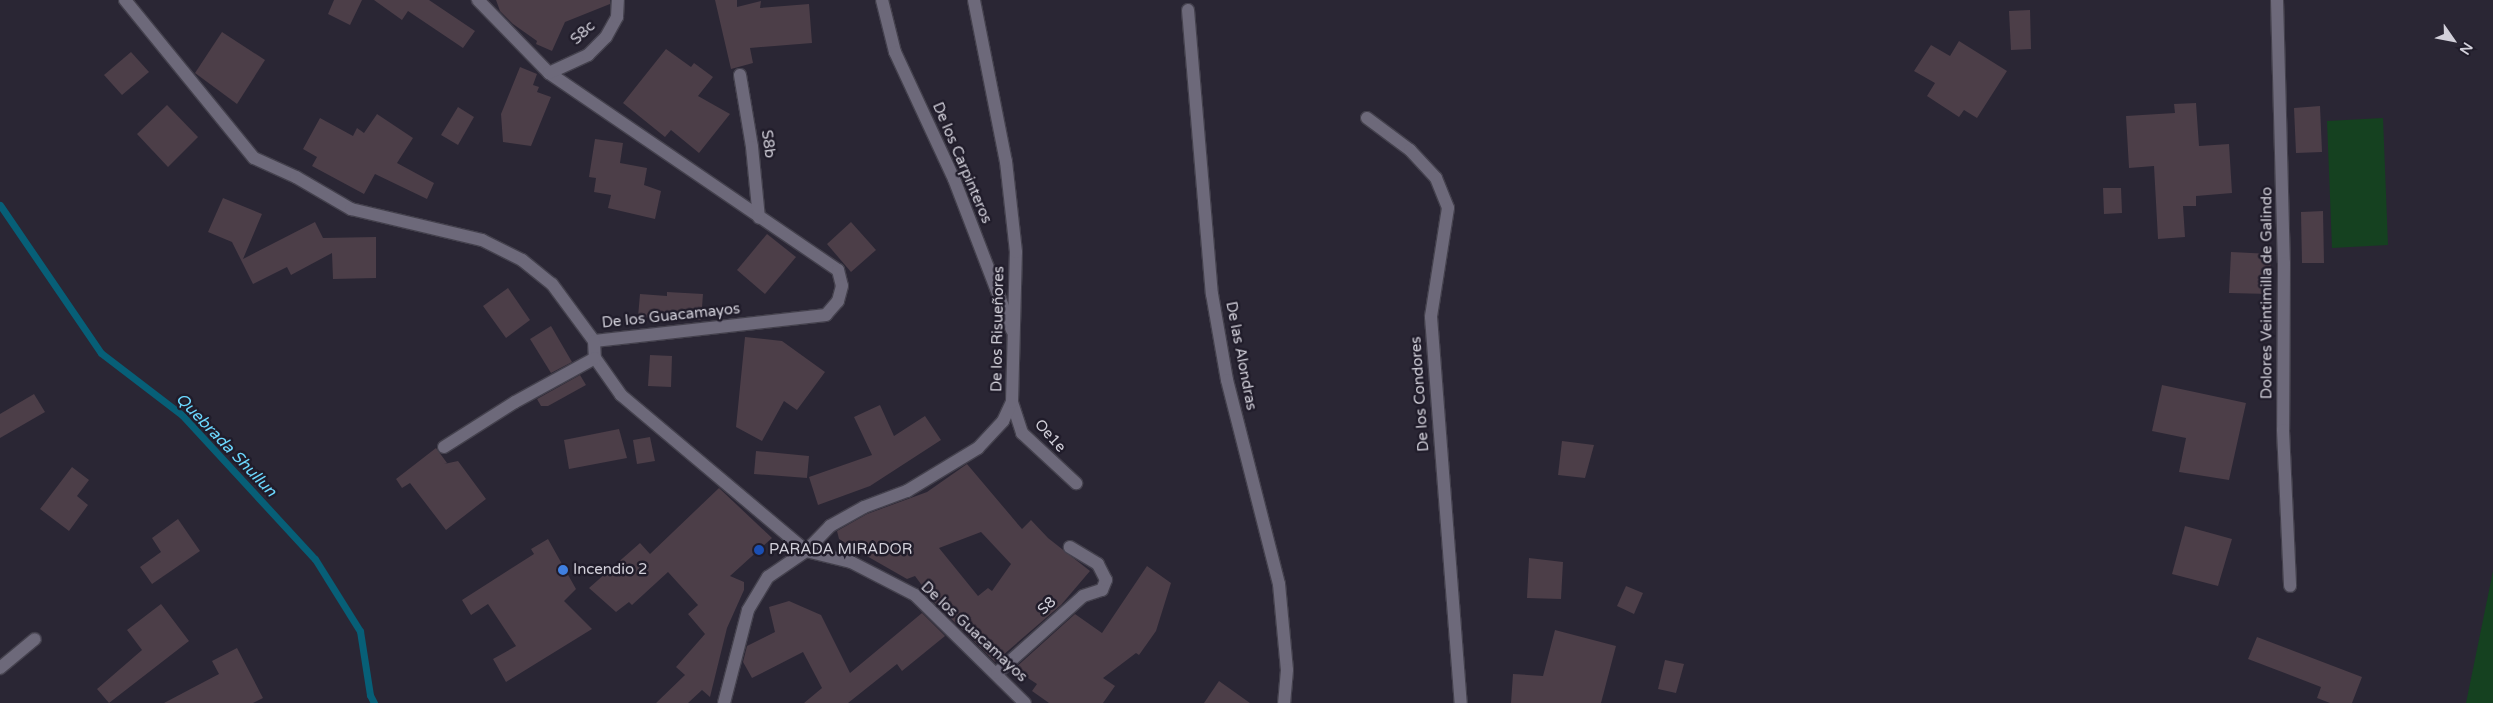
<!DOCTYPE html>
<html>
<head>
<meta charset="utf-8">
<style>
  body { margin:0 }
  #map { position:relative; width:2493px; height:703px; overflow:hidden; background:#2a2634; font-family:"Varela Round",sans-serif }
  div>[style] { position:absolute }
  .green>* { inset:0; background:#154120 }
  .stream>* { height:7px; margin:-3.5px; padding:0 3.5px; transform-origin:3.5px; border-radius:3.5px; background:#075f77 }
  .building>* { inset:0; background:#4c3e48 }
  .roads { filter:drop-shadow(1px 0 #44414d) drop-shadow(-1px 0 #44414d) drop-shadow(0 1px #44414d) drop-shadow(0 -1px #44414d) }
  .minor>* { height:12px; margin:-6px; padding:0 6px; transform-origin:6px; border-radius:6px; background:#6d697a }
  .dots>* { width:14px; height:14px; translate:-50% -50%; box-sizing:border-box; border:2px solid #201c2a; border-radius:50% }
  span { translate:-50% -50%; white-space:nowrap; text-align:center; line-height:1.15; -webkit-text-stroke:5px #201c2a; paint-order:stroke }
  .street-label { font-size:15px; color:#d2d0da }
  .poi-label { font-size:15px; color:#d2d0da }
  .left { translate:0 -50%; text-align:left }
  .water-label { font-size:16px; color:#6cd8fe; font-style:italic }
  .north { position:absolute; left:2428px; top:15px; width:50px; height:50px; -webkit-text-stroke:4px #201c2a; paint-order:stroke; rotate:123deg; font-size:14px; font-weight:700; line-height:20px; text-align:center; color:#d2d0da }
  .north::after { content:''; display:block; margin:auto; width:18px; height:22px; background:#d2d0da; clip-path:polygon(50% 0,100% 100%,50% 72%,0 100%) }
</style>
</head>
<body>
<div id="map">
  <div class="green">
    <div style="clip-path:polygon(2383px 118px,2388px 245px,2332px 248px,2327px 121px)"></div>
    <div style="clip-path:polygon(2493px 571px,2493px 703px,2466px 703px)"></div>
  </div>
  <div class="stream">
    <div style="left:0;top:205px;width:179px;rotate:55.7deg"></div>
    <div style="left:101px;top:353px;width:102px;rotate:37.4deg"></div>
    <div style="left:182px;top:415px;width:196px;rotate:47.3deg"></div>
    <div style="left:315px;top:559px;width:85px;rotate:58deg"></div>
    <div style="left:360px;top:631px;width:65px;rotate:81.1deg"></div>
    <div style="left:370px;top:695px;width:9px;rotate:63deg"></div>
  </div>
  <div class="building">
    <div style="clip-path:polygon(334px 0,362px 0,350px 25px,328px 14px)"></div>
    <div style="clip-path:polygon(374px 0,429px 0,475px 31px,463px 48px,408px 11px,402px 20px)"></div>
    <div style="clip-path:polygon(496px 0,610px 0,610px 4px,565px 22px,552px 51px,536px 44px,537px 41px,513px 24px,500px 11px)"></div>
    <div style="clip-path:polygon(715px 0,737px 0,737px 7px,761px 1px,760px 8px,809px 4px,812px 43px,750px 48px,753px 63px,731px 69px)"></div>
    <div style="clip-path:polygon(2030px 10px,2031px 49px,2011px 50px,2009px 11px)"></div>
    <div style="clip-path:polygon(222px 32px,265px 60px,237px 104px,195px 73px)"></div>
    <div style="clip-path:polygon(1959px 41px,2007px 71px,1977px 118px,1964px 110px,1959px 117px,1927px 96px,1935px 83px,1914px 71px,1931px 45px,1950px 56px)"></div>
    <div style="clip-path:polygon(666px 49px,691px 67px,694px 63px,713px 77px,698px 96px,730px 114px,699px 153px,671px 130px,665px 137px,623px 103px)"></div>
    <div style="clip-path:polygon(131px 52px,149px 72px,122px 95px,104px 75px)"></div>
    <div style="clip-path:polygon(520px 67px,537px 74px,533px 85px,539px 87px,537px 92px,551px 97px,531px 146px,503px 142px,501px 114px)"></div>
    <div style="clip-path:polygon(2196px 103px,2199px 146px,2229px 144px,2232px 193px,2196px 196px,2196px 206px,2183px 206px,2185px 237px,2158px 239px,2154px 166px,2129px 168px,2126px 116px,2175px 113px,2174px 104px)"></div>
    <div style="clip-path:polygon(167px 105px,198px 137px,168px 167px,137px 134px)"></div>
    <div style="clip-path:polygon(2320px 106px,2322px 152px,2296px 153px,2294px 108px)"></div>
    <div style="clip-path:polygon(458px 107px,474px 117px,458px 145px,441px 135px)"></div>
    <div style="clip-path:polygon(377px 114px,413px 138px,397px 163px,434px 183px,427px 199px,375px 174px,364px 194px,312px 166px,317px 157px,303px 149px,320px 118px,353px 136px,357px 128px,364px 133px)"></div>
    <div style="clip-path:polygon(595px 139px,623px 143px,620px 163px,647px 168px,644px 185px,661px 191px,655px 219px,608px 208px,611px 195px,594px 192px,596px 178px,589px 177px)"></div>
    <div style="clip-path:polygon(2103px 188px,2121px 188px,2122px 213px,2104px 214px)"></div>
    <div style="clip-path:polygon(223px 198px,262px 214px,243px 259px,315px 222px,323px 238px,376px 237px,376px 278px,333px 279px,332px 253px,291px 275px,287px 267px,253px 284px,232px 242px,208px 232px)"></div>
    <div style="clip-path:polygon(2323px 211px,2324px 263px,2302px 263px,2301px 212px)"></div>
    <div style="clip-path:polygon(851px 222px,876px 250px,851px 272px,827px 244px)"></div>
    <div style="clip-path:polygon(767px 234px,796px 257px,765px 294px,737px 270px)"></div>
    <div style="clip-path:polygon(2231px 252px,2271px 254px,2270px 294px,2229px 293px)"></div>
    <div style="clip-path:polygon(508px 288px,530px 320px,506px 338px,483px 306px)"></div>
    <div style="clip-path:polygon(667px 292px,703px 294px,701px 320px,638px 317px,640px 294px,667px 296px)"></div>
    <div style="clip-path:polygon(551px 326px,572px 362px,551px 373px,530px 339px)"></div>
    <div style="clip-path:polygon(745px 337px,782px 341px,825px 372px,797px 410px,784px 401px,762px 441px,736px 427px)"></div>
    <div style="clip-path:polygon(650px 355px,672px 356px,671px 387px,648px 386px)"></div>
    <div style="clip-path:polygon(580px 375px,586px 385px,548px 406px,541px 406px,537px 399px)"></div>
    <div style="clip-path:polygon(2162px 385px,2246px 403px,2229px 480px,2179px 472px,2186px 438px,2152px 431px)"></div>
    <div style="clip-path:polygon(34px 394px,45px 412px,0 438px,0 414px)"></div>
    <div style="clip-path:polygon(880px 405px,894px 436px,925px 416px,941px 440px,870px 486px,818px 505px,809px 477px,872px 455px,854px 417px)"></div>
    <div style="clip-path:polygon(619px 429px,627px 458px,569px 469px,564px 440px)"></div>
    <div style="clip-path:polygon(650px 437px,655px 461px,637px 464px,633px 440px)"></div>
    <div style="clip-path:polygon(1562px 441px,1594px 445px,1585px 478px,1558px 475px)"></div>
    <div style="clip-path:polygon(436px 448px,447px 463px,444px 464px,458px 461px,486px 499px,446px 530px,410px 483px,402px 488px,396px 479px)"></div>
    <div style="clip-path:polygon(756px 451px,809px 456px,807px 478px,754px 474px)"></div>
    <div style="clip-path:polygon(evenodd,967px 464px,1022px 529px,1031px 520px,1048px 538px,1090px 571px,1061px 605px,995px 662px,935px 603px,915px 576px,907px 579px,872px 559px,839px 539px,837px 531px,867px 514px,927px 492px,967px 464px,981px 532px,1011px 564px,992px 591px,988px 588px,978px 596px,939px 548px,981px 532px)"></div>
    <div style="clip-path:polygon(72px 467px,89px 480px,77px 496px,88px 505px,69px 531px,40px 509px)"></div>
    <div style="clip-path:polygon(719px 488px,772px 538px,730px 576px,744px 582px,744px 590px,727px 628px,710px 697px,702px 690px,688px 703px,656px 703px,685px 675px,676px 667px,705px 634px,688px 614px,698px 605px,668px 572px,632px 605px,629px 602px,616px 612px,589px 588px,640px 543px,650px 554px)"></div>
    <div style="clip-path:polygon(178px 519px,200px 551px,152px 584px,140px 567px,161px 552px,152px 538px)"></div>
    <div style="clip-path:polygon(2185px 526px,2232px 539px,2218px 586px,2172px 574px)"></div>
    <div style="clip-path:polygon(548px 539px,576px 589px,564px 601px,592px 629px,506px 682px,493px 659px,516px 646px,488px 604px,471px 615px,462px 600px,534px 554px,531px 549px)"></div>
    <div style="clip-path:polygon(1529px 558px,1563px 562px,1561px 599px,1527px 598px)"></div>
    <div style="clip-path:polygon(1147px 566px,1171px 583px,1156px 631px,1139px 655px,1136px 653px,1103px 678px,1115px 686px,1103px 703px,1049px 703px,1032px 691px,1037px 684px,1014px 669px,1075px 614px,1102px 633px)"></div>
    <div style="clip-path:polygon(1626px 586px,1643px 593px,1634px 614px,1617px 606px)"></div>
    <div style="clip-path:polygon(789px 601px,821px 615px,850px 673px,922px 613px,945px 636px,902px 671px,897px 664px,848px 703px,804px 703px,822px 688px,803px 652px,752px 678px,743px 662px,747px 646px,775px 632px,769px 607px)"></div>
    <div style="clip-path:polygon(161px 604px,189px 641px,109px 703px,97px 689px,142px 650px,127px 630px)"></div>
    <div style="clip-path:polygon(1555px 630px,1616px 646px,1601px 703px,1511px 703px,1513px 674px,1543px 676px)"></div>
    <div style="clip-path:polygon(2257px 637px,2362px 677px,2352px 703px,2330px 703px,2317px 698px,2321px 687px,2248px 659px)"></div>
    <div style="clip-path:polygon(237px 648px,263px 698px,253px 703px,164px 703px,219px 674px,212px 661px)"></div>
    <div style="clip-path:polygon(1665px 660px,1684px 664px,1676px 693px,1658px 689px)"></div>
    <div style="clip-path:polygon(1219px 681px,1250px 703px,1204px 703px)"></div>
  </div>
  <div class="roads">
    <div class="minor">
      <div style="left:125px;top:0;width:204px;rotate:50.8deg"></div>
      <div style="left:254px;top:158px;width:46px;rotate:24.3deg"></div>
      <div style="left:296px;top:177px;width:64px;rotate:30.2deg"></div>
      <div style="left:351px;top:209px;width:135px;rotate:13.3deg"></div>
      <div style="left:482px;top:240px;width:45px;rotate:26.6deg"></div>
      <div style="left:522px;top:260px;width:38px;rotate:39deg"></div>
      <div style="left:552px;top:284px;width:71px;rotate:53.6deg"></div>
      <div style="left:478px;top:0;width:102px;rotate:45.8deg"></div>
      <div style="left:549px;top:73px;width:350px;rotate:34.3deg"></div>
      <div style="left:838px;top:270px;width:16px;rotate:76deg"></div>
      <div style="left:842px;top:286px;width:16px;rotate:105deg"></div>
      <div style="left:838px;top:301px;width:18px;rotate:131deg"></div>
      <div style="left:826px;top:315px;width:233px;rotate:173.6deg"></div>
      <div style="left:594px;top:341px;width:17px;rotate:87deg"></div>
      <div style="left:595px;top:358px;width:45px;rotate:54.9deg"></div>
      <div style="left:621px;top:395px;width:242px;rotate:40.1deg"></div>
      <div style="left:806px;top:551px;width:46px;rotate:13.7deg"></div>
      <div style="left:851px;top:562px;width:72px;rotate:27.3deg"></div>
      <div style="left:915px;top:595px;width:154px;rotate:44.5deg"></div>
      <div style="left:882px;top:0;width:54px;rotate:76deg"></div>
      <div style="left:895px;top:52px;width:140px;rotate:65.1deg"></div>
      <div style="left:954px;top:179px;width:162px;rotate:69deg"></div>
      <div style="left:2277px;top:0;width:263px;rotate:88.5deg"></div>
      <div style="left:2284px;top:263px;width:167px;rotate:90.3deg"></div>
      <div style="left:2283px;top:430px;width:156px;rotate:87.4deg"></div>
      <div style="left:1188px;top:10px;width:285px;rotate:85.2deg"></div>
      <div style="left:1212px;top:294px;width:87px;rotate:80.1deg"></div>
      <div style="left:1227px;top:380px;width:211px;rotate:75.7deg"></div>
      <div style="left:1279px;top:584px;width:86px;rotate:84.7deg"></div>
      <div style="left:1287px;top:670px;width:33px;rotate:95deg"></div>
      <div style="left:549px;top:73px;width:43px;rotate:-24.8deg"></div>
      <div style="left:588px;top:55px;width:25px;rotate:-45deg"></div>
      <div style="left:606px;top:37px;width:23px;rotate:-61deg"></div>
      <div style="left:617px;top:17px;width:17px;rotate:-87deg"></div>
      <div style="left:740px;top:75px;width:73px;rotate:80.5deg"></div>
      <div style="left:752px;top:147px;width:71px;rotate:84.4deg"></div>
      <div style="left:1367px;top:118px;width:54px;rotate:36.7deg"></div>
      <div style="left:1410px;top:150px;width:38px;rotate:47deg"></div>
      <div style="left:1436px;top:178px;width:32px;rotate:68deg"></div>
      <div style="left:1448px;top:208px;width:110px;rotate:98.9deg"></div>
      <div style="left:1431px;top:317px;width:387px;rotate:85.6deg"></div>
      <div style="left:1012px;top:402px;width:33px;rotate:72deg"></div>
      <div style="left:1022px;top:433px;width:74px;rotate:42.8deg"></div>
      <div style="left:444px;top:447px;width:84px;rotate:-32.4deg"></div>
      <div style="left:515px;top:402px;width:91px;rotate:-28.8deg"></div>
      <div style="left:0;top:668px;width:45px;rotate:-39.6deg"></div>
      <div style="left:997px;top:673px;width:115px;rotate:-41.8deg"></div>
      <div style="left:1083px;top:596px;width:20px;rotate:-18deg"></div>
      <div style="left:1102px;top:590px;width:11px;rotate:-68deg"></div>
      <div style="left:1106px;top:580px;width:18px;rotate:-117deg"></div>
      <div style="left:1098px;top:564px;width:33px;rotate:-149deg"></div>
      <div style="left:724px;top:703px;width:96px;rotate:-75.5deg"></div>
      <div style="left:748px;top:610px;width:39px;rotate:-59deg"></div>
      <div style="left:768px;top:577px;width:46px;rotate:-34.4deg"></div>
      <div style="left:806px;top:551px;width:35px;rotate:-46deg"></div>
      <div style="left:830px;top:526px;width:39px;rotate:-29deg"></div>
      <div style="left:864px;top:507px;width:46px;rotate:-20.4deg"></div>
      <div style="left:907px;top:491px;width:83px;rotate:-31.2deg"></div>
      <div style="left:978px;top:448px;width:37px;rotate:-47deg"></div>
      <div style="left:1003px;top:421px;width:21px;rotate:-65deg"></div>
      <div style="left:1012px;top:402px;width:150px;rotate:-88.5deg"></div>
      <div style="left:1016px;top:252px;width:91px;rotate:-96.3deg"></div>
      <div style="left:1006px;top:162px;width:165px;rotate:-101.2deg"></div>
    </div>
  </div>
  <div class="dots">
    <div style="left:759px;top:550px;background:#1a4fb4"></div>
    <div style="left:563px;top:570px;background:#3f7fe0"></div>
  </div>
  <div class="street-label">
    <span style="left:583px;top:33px;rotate:-43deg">S8c</span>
    <span style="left:768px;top:144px;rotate:82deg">S8b</span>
    <span style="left:962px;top:163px;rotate:67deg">De los Carpinteros</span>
    <span style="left:2267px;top:293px;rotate:-90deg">Dolores Veintimilla de Galindo</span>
    <span style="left:671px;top:316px;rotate:-6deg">De los Guacamayos</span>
    <span style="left:998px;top:329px;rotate:-89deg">De los Risueñores</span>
    <span style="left:1241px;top:356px;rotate:79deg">De las Alondras</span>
    <span style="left:1420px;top:394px;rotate:-94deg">De los Condores</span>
    <span style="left:1050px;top:436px;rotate:48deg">Oe1e</span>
    <span style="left:1047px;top:606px;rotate:-42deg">S8</span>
    <span style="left:974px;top:632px;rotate:43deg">De los Guacamayos</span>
  </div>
  <div class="poi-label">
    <span class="left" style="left:769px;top:550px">PARADA MIRADOR</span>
    <span class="left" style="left:573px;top:570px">Incendio 2</span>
  </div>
  <div class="water-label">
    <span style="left:226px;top:445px;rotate:46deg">Quebrada Shullun</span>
  </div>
  <div class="north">N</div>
</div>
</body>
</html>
